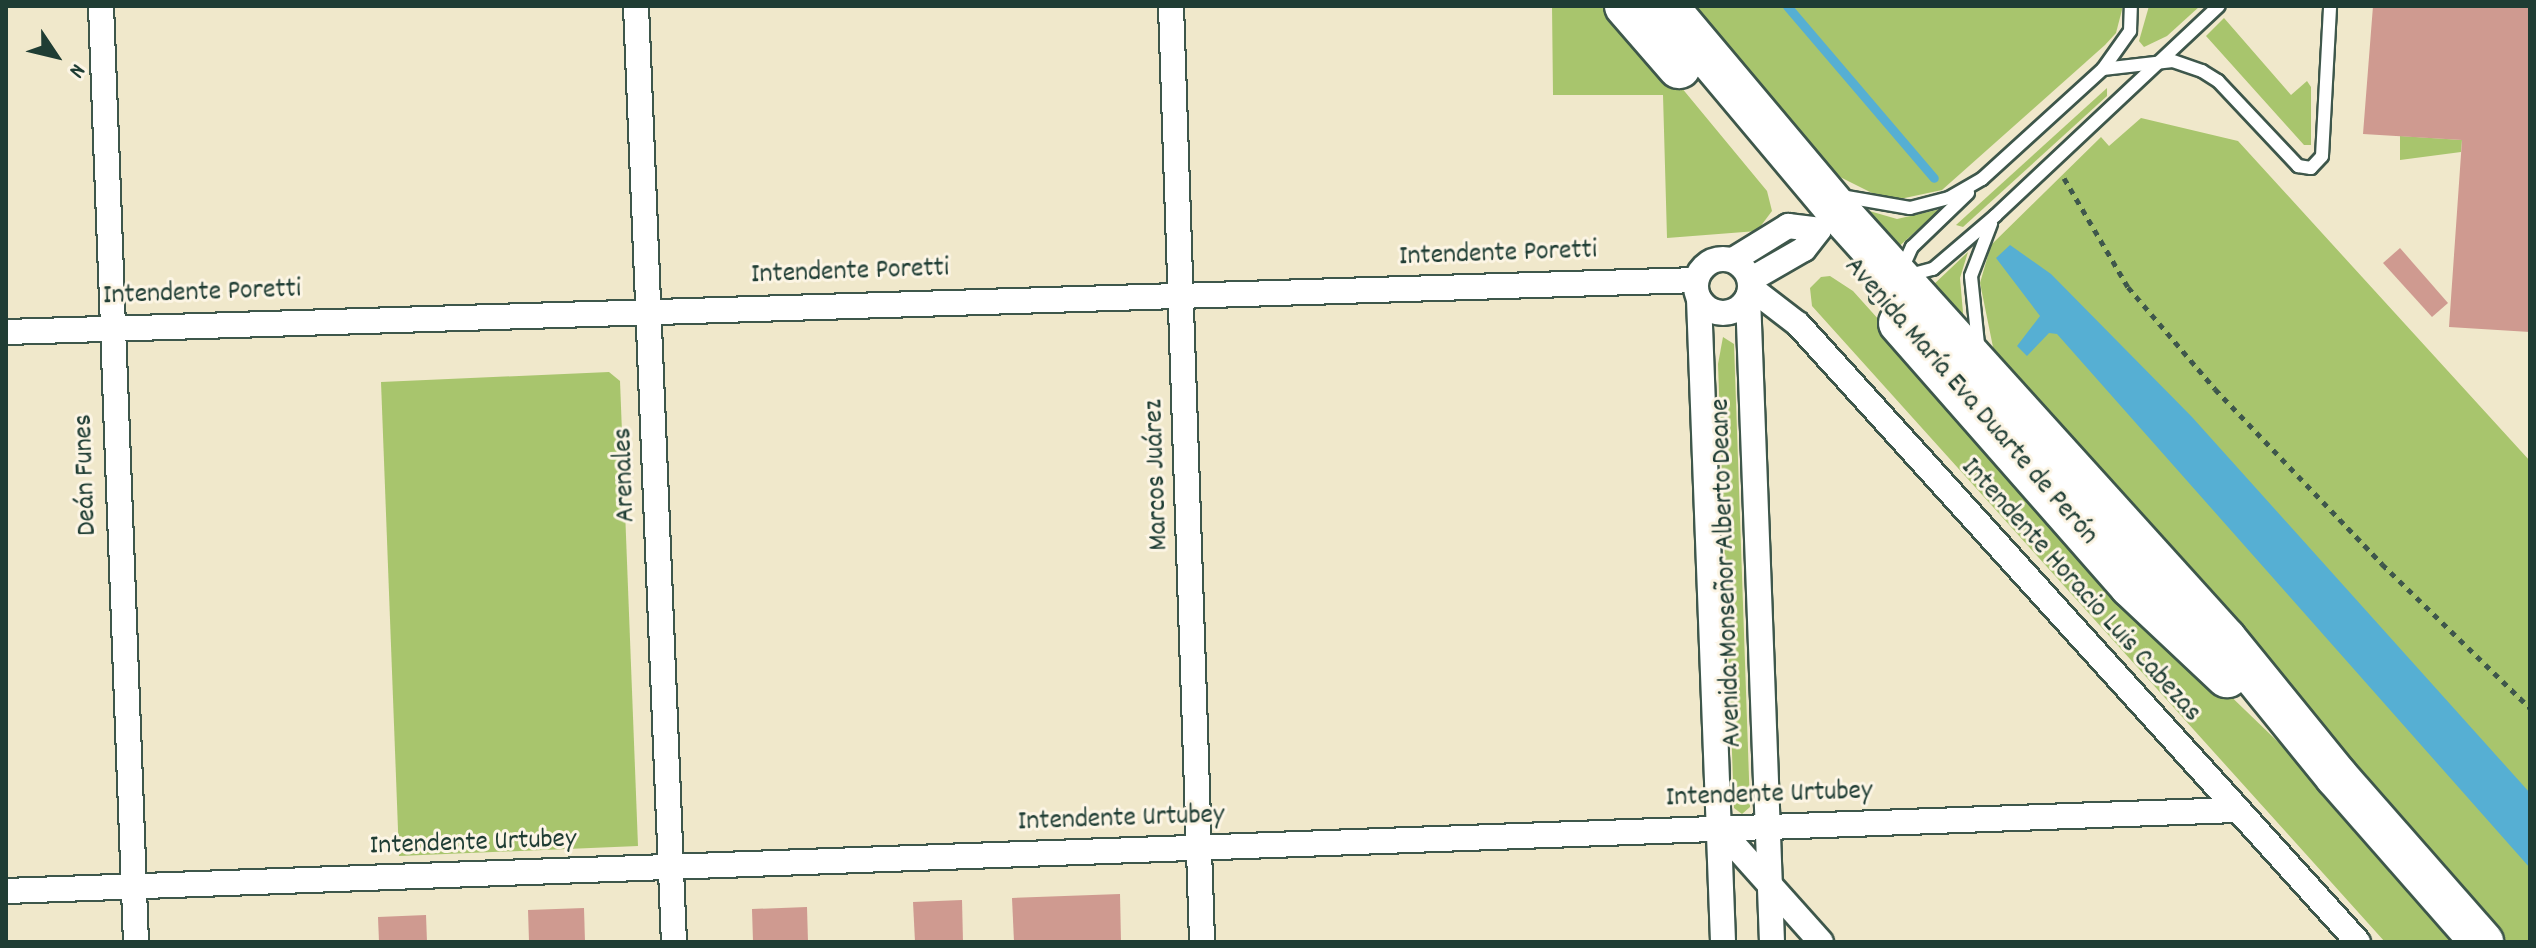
<!DOCTYPE html>
<html>
<head>
<meta charset="utf-8">
<style>
  body { margin:0 }
  #map { position:relative; width:2536px; height:948px; overflow:hidden; background:#f0e8cb; font-family:Dekko,sans-serif }
  div>[style] { position:absolute }
  .green>* { inset:0; background:#a8c56d }
  .water>* { inset:0; background:#56afd3 }
  .stream>* { height:9px; margin:-4.5px; padding:0 4.5px; transform-origin:4.5px; border-radius:4.5px; background:#56afd3 }
  .building>* { inset:0; background:#cf9a90 }
  .path>* { height:5px; margin-top:-2.5px; transform-origin:0; background:repeating-linear-gradient(90deg,#3e574b 0 6px,transparent 0 12px) }
  .roads { filter:drop-shadow(2px 0 #3e574b) drop-shadow(-2px 0 #3e574b) drop-shadow(0 2px #3e574b) drop-shadow(0 -2px #3e574b) }
  .service>* { height:12px; margin:-6px; padding:0 6px; transform-origin:6px; border-radius:6px; background:#fff }
  .minor>* { height:24px; margin:-12px; padding:0 12px; transform-origin:12px; border-radius:12px; background:#fff }
  .minor>.ring { margin:-12px; padding:0; box-sizing:content-box; background:none; border:24px solid #fff; border-radius:50% }
  .trunk>* { height:42px; margin:-21px; padding:0 21px; transform-origin:21px; border-radius:21px; background:#fff }
  span { translate:-50% -50%; white-space:nowrap; text-align:center; line-height:1.15; -webkit-text-stroke:6px #fcf5e5; paint-order:stroke }
  .street-label { font-size:28px; color:#1f3d34 }
  .frame { position:absolute; inset:0; border:8px solid #1f3d34; pointer-events:none }
  .north { position:absolute; left:16px; top:16px; width:80px; height:80px; -webkit-text-stroke:6px #fcf5e5; paint-order:stroke; rotate:125deg; font-size:22px; font-weight:700; line-height:32px; text-align:center; color:#1f3d34 }
  .north::after { content:''; display:block; margin:auto; width:28px; height:36px; background:#1f3d34; clip-path:polygon(50% 0,100% 100%,50% 72%,0 100%) }
</style>
</head>
<body>
<div id="map">
  <div class="green">
    <div style="clip-path:polygon(1552px 6px,1614px 6px,1767px 191px,1772px 211px,1757px 231px,1667px 238px,1663px 95px,1553px 95px)"></div>
    <div style="clip-path:polygon(1679px 6px,2123px 6px,2116px 33px,2105px 45px,1942px 190px,1900px 199px,1872px 193px,1834px 174px)"></div>
    <div style="clip-path:polygon(2149px 6px,2200px 6px,2167px 36px,2144px 47px,2139px 41px)"></div>
    <div style="clip-path:polygon(2224px 18px,2291px 95px,2307px 81px,2311px 87px,2311px 145px,2304px 145px,2206px 36px)"></div>
    <div style="clip-path:polygon(2107px 88px,2107px 96px,1963px 227px,1956px 225px)"></div>
    <div style="clip-path:polygon(2141px 118px,2238px 141px,2530px 461px,2530px 942px,2504px 942px,1994px 352px,1980px 283px,1991px 245px,2101px 137px,2109px 146px)"></div>
    <div style="clip-path:polygon(2400px 136px,2462px 140px,2461px 152px,2400px 160px)"></div>
    <div style="clip-path:polygon(1859px 208px,1897px 219px,1941px 209px,1896px 249px)"></div>
    <div style="clip-path:polygon(1968px 252px,1960px 278px,1964px 324px,1932px 286px)"></div>
    <div style="clip-path:polygon(1830px 276px,1853px 291px,2131px 600px,2305px 768px,2464px 942px,2385px 942px,1812px 306px,1810px 288px,1821px 277px)"></div>
    <div style="clip-path:polygon(1723px 337px,1734px 344px,1750px 807px,1742px 814px,1734px 808px,1718px 364px)"></div>
    <div style="clip-path:polygon(609px 372px,620px 381px,638px 846px,399px 856px,381px 382px)"></div>
  </div>
  <div class="water">
    <div style="clip-path:polygon(2010px 245px,2051px 274px,2192px 417px,2530px 793px,2530px 868px,2057px 334px,2049px 333px,2027px 356px,2017px 346px,2040px 316px,1996px 258px)"></div>
  </div>
  <div class="stream">
    <div style="left:1787px;top:6px;width:226px;rotate:49.5deg"></div>
  </div>
  <div class="building">
    <div style="clip-path:polygon(2373px 6px,2530px 6px,2530px 332px,2449px 327px,2462px 140px,2363px 134px)"></div>
    <div style="clip-path:polygon(2400px 248px,2448px 303px,2432px 317px,2383px 263px)"></div>
    <div style="clip-path:polygon(1120px 894px,1121px 942px,1014px 942px,1012px 898px)"></div>
    <div style="clip-path:polygon(962px 900px,963px 942px,915px 942px,913px 902px)"></div>
    <div style="clip-path:polygon(807px 907px,808px 942px,753px 942px,752px 909px)"></div>
    <div style="clip-path:polygon(584px 908px,585px 942px,529px 942px,528px 910px)"></div>
    <div style="clip-path:polygon(426px 915px,427px 942px,379px 942px,378px 917px)"></div>
  </div>
  <div class="path">
    <div style="left:2064px;top:178px;width:126px;rotate:59.6deg"></div>
    <div style="left:2128px;top:287px;width:134px;rotate:49.5deg"></div>
    <div style="left:2215px;top:389px;width:242px;rotate:46.3deg"></div>
    <div style="left:2382px;top:564px;width:206px;rotate:44.2deg"></div>
  </div>
  <div class="roads">
    <div class="service">
      <div style="left:2103px;top:69px;width:70px;rotate:-6.5deg"></div>
      <div style="left:2173px;top:61px;width:31px;rotate:19deg"></div>
      <div style="left:2202px;top:71px;width:19px;rotate:32deg"></div>
      <div style="left:2218px;top:81px;width:117px;rotate:46.7deg"></div>
      <div style="left:2298px;top:166px;width:13px;rotate:9deg"></div>
      <div style="left:2311px;top:168px;width:16px;rotate:-47deg"></div>
      <div style="left:2322px;top:156px;width:150px;rotate:-86.9deg"></div>
      <div style="left:1841px;top:196px;width:70px;rotate:9.9deg"></div>
      <div style="left:1910px;top:208px;width:40px;rotate:-14.4deg"></div>
      <div style="left:1949px;top:198px;width:38px;rotate:-30deg"></div>
      <div style="left:1982px;top:179px;width:164px;rotate:-42.3deg"></div>
      <div style="left:2103px;top:69px;width:47px;rotate:-54.6deg"></div>
      <div style="left:2130px;top:31px;width:25px;rotate:-88deg"></div>
      <div style="left:1906px;top:276px;width:28px;rotate:-15deg"></div>
      <div style="left:1933px;top:269px;width:82px;rotate:-40.5deg"></div>
      <div style="left:1995px;top:216px;width:307px;rotate:-43.2deg"></div>
      <div style="left:1876px;top:297px;width:29px;rotate:-41deg"></div>
      <div style="left:1898px;top:278px;width:34px;rotate:-66deg"></div>
      <div style="left:1912px;top:247px;width:78px;rotate:-44deg"></div>
      <div style="left:1978px;top:344px;width:68px;rotate:-95.9deg"></div>
      <div style="left:1971px;top:276px;width:56px;rotate:-69deg"></div>
    </div>
    <div class="minor">
      <div style="left:101px;top:6px;width:937px;rotate:87.86deg"></div>
      <div style="left:636px;top:6px;width:937px;rotate:87.68deg"></div>
      <div style="left:1171px;top:6px;width:937px;rotate:88.1deg"></div>
      <div class="ring" style="left:1696px;top:259px;width:30px;height:30px"></div>
      <div style="left:1733px;top:260px;width:65px;rotate:-31.7deg"></div>
      <div style="left:1788px;top:226px;width:31px;rotate:7deg"></div>
      <div style="left:1750px;top:280px;width:62px;rotate:-29.9deg"></div>
      <div style="left:1804px;top:249px;width:24px;rotate:-52deg"></div>
      <div style="left:1751px;top:288px;width:59px;rotate:37.5deg"></div>
      <div style="left:1798px;top:324px;width:834px;rotate:47.82deg"></div>
      <div style="left:1748px;top:297px;width:645px;rotate:87.87deg"></div>
      <div style="left:1699px;top:299px;width:643px;rotate:87.86deg"></div>
      <div style="left:6px;top:332px;width:1691px;rotate:-1.76deg"></div>
      <div style="left:1719px;top:828px;width:153px;rotate:48.2deg"></div>
      <div style="left:6px;top:891px;width:2233px;rotate:-2.08deg"></div>
    </div>
    <div class="trunk">
      <div style="left:1626px;top:6px;width:81px;rotate:49deg"></div>
      <div style="left:1666px;top:6px;width:269px;rotate:50deg"></div>
      <div style="left:1839px;top:212px;width:576px;rotate:47.89deg"></div>
      <div style="left:2225px;top:639px;width:178px;rotate:50.9deg"></div>
      <div style="left:2337px;top:777px;width:220px;rotate:48.7deg"></div>
      <div style="left:1900px;top:323px;width:350px;rotate:48.7deg"></div>
      <div style="left:2131px;top:586px;width:132px;rotate:43.2deg"></div>
    </div>
  </div>
  <div class="street-label">
    <span style="left:1498px;top:255px;rotate:-2deg">Intendente Poretti</span>
    <span style="left:850px;top:273px;rotate:-2deg">Intendente Poretti</span>
    <span style="left:202px;top:294px;rotate:-2deg">Intendente Poretti</span>
    <span style="left:1970px;top:402px;rotate:49deg">Avenida María Eva Duarte de Perón</span>
    <span style="left:87px;top:475px;rotate:-92deg">Deán Funes</span>
    <span style="left:626px;top:475px;rotate:-92deg">Arenales</span>
    <span style="left:1158px;top:475px;rotate:-92deg">Marcos Juárez</span>
    <span style="left:1728px;top:573px;rotate:-92deg">Avenida Monseñor Alberto Deane</span>
    <span style="left:2080px;top:591px;rotate:48deg">Intendente Horacio Luis Cabezas</span>
    <span style="left:1769px;top:796px;rotate:-2deg">Intendente Urtubey</span>
    <span style="left:1121px;top:820px;rotate:-2deg">Intendente Urtubey</span>
    <span style="left:473px;top:844px;rotate:-2deg">Intendente Urtubey</span>
  </div>
  <div class="frame"></div>
  <div class="north">N</div>
</div>
</body>
</html>
